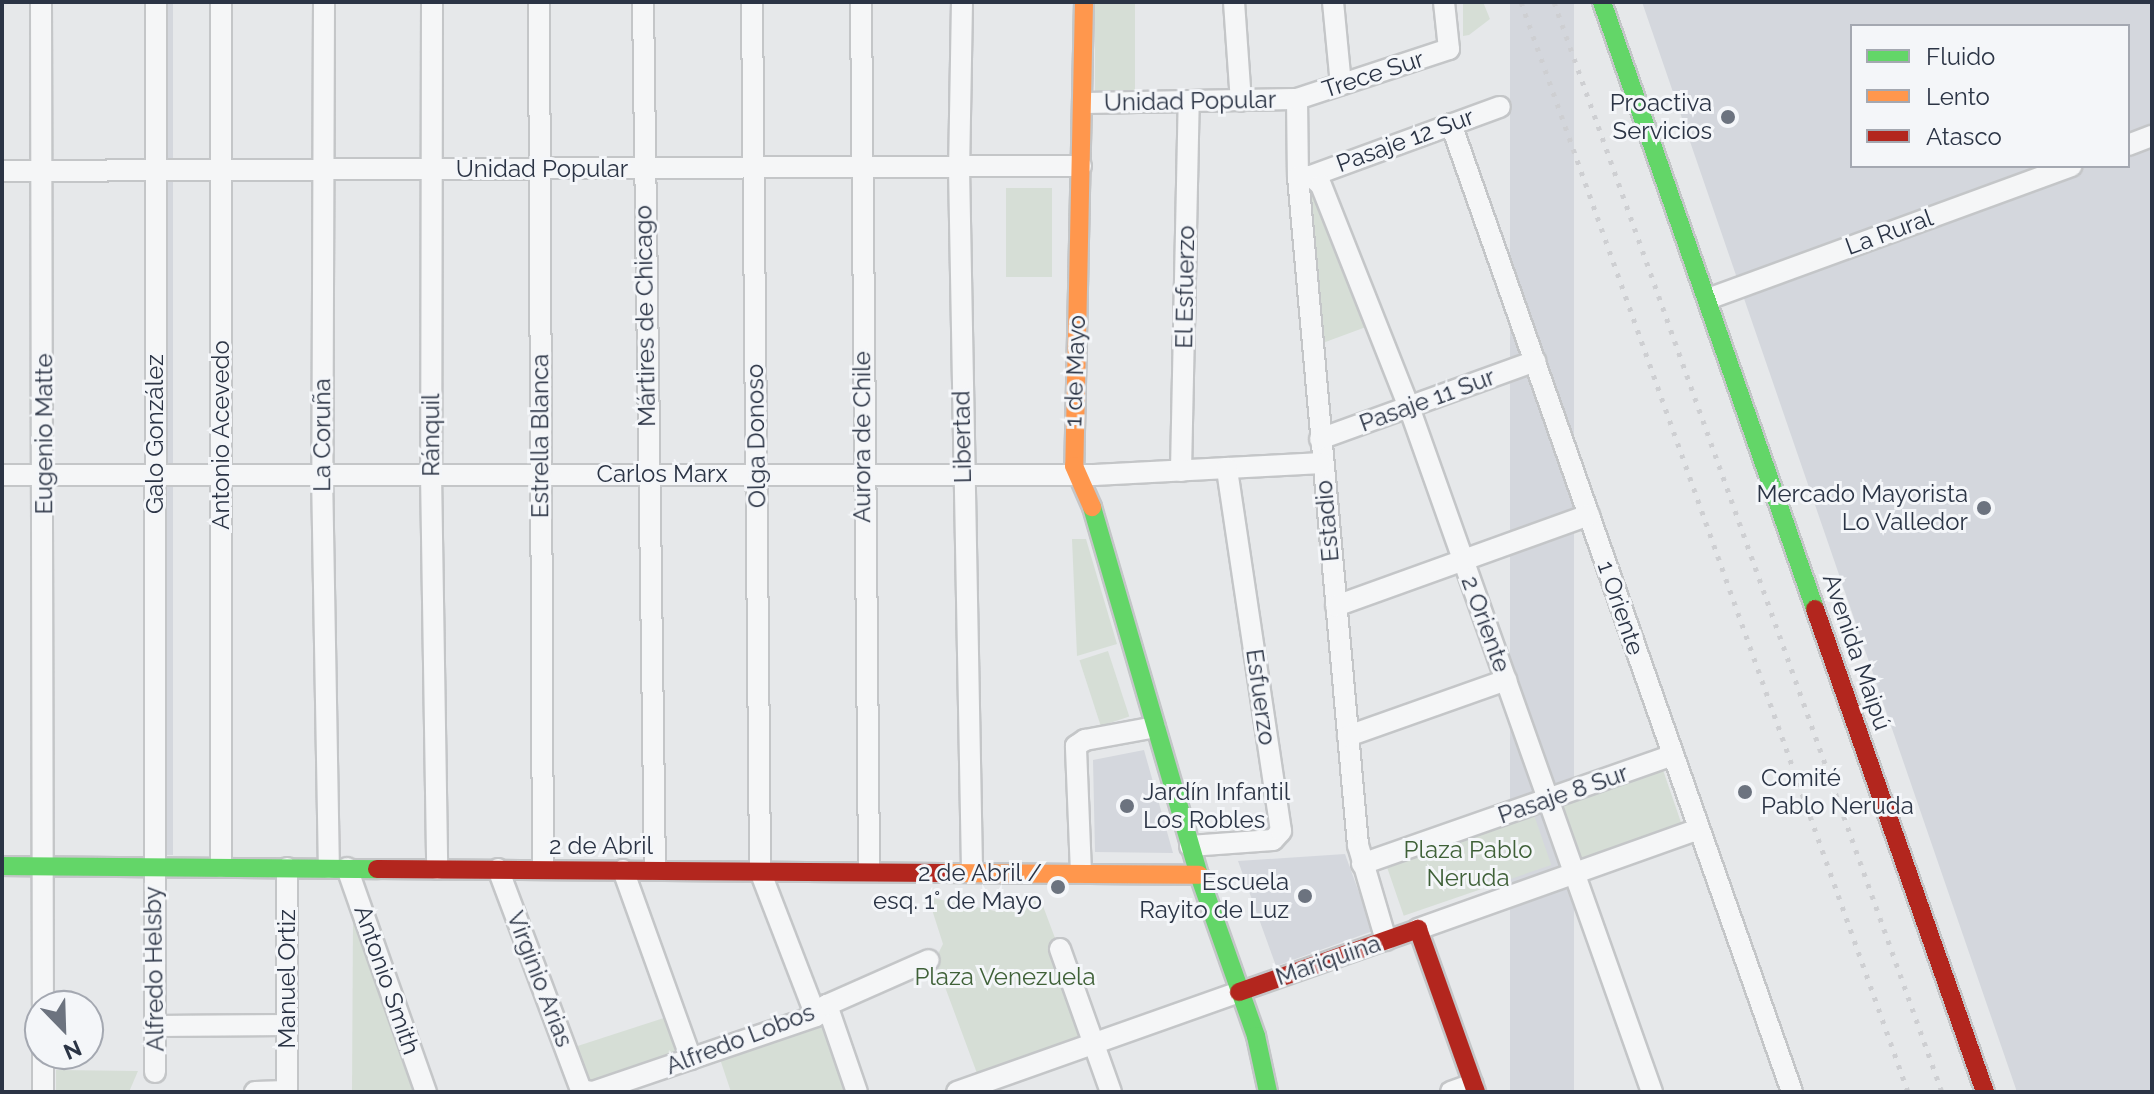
<!DOCTYPE html>
<meta charset="utf-8">
<style>
body{margin:0}
#map{position:relative;width:2154px;height:1094px;overflow:hidden;background:#e6e8ea;font-family:Raleway,sans-serif}
div>[style]{position:absolute}
[style*='--x']{left:calc(var(--x)*1px);top:calc(var(--y)*1px);width:calc(var(--w)*1px);rotate:calc(var(--a)*1deg)}
.built>*{inset:0;background:#d4d7dd;transform-origin:0 0}
.green>*{inset:0;background:#d6ded6;transform-origin:0 0}
.roads{filter:drop-shadow(2px 0 #c4c6c8) drop-shadow(-2px 0 #c4c6c8) drop-shadow(0 2px #c4c6c8) drop-shadow(0 -2px #c4c6c8)}
.street>*{height:20px;margin:-10px;padding:0 10px;transform-origin:10px;border-radius:10px;background:#f5f6f7}
.fast>*{height:18px;margin:-9px;padding:0 9px;transform-origin:9px;border-radius:9px;background:#63d668}
.slow>*{height:18px;margin:-9px;padding:0 9px;transform-origin:9px;border-radius:9px;background:#ff974d}
.jam>*{height:18px;margin:-9px;padding:0 9px;transform-origin:9px;border-radius:9px;background:#b3261e}
.rail>*{height:5px;margin-top:-2.5px;transform-origin:0;background:repeating-linear-gradient(90deg,#cecfd2 0 4px,transparent 0 12px)}
.dots>*{width:22px;height:22px;translate:-50% -50%;box-sizing:border-box;border:4px solid #f4f6f9;border-radius:50%}
span{translate:-50% -50%;white-space:nowrap;text-align:center;line-height:1.15;-webkit-text-stroke:6px #f4f6f9;paint-order:stroke}
.street-label{font-size:24px;color:#2b3445}
.poi-label{font-size:24px;color:#2b3445}
.right{translate:-100% -50%;text-align:right}
.left{translate:0 -50%;text-align:left}
.park-label{font-size:24px;color:#3f6138}
.frame{position:absolute;inset:0;border:4px solid #2b3445;pointer-events:none}
.legend{position:absolute;left:1850px;top:24px;width:280px;height:144px;box-sizing:border-box;background:#f4f6f9;border:2px solid #a4a8b1;margin:0;padding:10px 14px;list-style:none;font-size:24px;color:#2b3445}
.legend li{display:flex;align-items:center;gap:16px;height:40px}
.legend b{width:40px;border:2px solid #a4a8b1}
.north{position:absolute;left:24px;top:990px;width:80px;height:80px;box-sizing:border-box;background:#f4f6f9;border:2px solid #a4a8b1;border-radius:50%;rotate:157deg;font-size:22px;font-weight:700;line-height:32px;text-align:center;color:#2b3445}
.north::after{content:'';display:block;margin:auto;width:28px;height:36px;background:#6c737f;clip-path:polygon(50% 0,100% 100%,50% 72%,0 100%)}
</style>
<div id="map">
<div class="built">
<i style="left:144px;top:2px;width:29px;height:853px"></i>
<i style="left:1510px;top:2px;width:64px;height:1155px"></i>
<i style="clip-path:polygon(evenodd,1642px 2px,2152px 2px,2152px 1092px,2017px 1092px,1642px 2px,1852px 26px,2128px 26px,2128px 166px,1852px 166px,1852px 26px)"></i>
<i style="clip-path:polygon(1144px 750px,1173px 853px,1095px 852px,1093px 760px)"></i>
<i style="clip-path:polygon(1345px 854px,1373px 931px,1276px 966px,1238px 861px)"></i>
</div>
<div class="green">
<i style="left:1095px;top:2px;width:40px;height:91px"></i>
<i style="clip-path:polygon(1463px 2px,1483px 2px,1490px 19px,1469px 35px,1463px 36px)"></i>
<i style="left:1006px;top:188px;width:46px;height:89px"></i>
<i style="clip-path:polygon(1314px 189px,1366px 327px,1320px 344px,1308px 190px)"></i>
<i style="clip-path:polygon(1072px 539px,1086px 539px,1117px 644px,1077px 656px)"></i>
<i style="left:1108px;top:651px;width:69px;height:30px;rotate:72deg"></i>
<i style="left:1663px;top:770px;width:57px;height:108px;rotate:71deg"></i>
<i style="left:1533px;top:812px;width:56px;height:156px;rotate:71deg"></i>
<i style="clip-path:polygon(928px 897px,1000px 912px,1040px 898px,1091px 1034px,978px 1076px,935px 960px,943px 944px)"></i>
<i style="clip-path:polygon(353px 918px,413px 1092px,352px 1092px)"></i>
<i style="left:670px;top:1016px;width:44px;height:102px;rotate:72deg"></i>
<i style="clip-path:polygon(823px 1019px,848px 1092px,731px 1092px,719px 1056px)"></i>
<i style="clip-path:polygon(56px 1070px,138px 1071px,129px 1092px,56px 1092px)"></i>
</div>
<div class="roads">
<div class="street">
<i style="--x:41;--y:2;--w:1004;--a:89.89"></i>
<i style="--x:324;--y:2;--w:470;--a:90.2"></i>
<i style="--x:322;--y:472;--w:396;--a:89"></i>
<i style="--x:432;--y:2;--w:471;--a:90.1"></i>
<i style="--x:431;--y:473;--w:396;--a:89.1"></i>
<i style="--x:539;--y:2;--w:867;--a:89.74"></i>
<i style="--x:643;--y:2;--w:868;--a:89.21"></i>
<i style="--x:752;--y:2;--w:869;--a:89.47"></i>
<i style="--x:760;--y:871;--w:155;--a:68.9"></i>
<i style="--x:861;--y:2;--w:869;--a:89.47"></i>
<i style="--x:962;--y:2;--w:165;--a:91"></i>
<i style="--x:959;--y:167;--w:705;--a:88.94"></i>
<i style="--x:1234;--y:2;--w:99;--a:86"></i>
<i style="--x:1333;--y:2;--w:83;--a:84.5"></i>
<i style="--x:1297;--y:99;--w:78;--a:89.3"></i>
<i style="--x:1298;--y:177;--w:671;--a:84.87"></i>
<i style="--x:1358;--y:845;--w:99;--a:73.6"></i>
<i style="--x:1083;--y:103;--w:214;--a:-1.1"></i>
<i style="--x:1297;--y:99;--w:160;--a:-18.2"></i>
<i style="--x:1449;--y:49;--w:47;--a:-96.1"></i>
<i style="--x:1451;--y:124;--w:1026;--a:70.59"></i>
<i style="--x:2128;--y:145;--w:26;--a:-21"></i>
<i style="--x:2;--y:171;--w:1079;--a:-0.27"></i>
<i style="--x:1311;--y:176;--w:201;--a:-20.1"></i>
<i style="--x:1298;--y:177;--w:13;--a:-4"></i>
<i style="--x:1311;--y:176;--w:13;--a:42"></i>
<i style="--x:1321;--y:185;--w:239;--a:68.4"></i>
<i style="--x:1409;--y:407;--w:727;--a:70.47"></i>
<i style="--x:1708;--y:299;--w:387;--a:-20.1"></i>
<i style="--x:1320;--y:439;--w:229;--a:-19.9"></i>
<i style="--x:1181;--y:471;--w:368;--a:-88.8"></i>
<i style="--x:2;--y:475;--w:1093;--a:0"></i>
<i style="--x:1095;--y:475;--w:227;--a:-3"></i>
<i style="--x:1336;--y:606;--w:269;--a:-19.8"></i>
<i style="--x:1348;--y:736;--w:168;--a:-19.5"></i>
<i style="--x:1190;--y:846;--w:83;--a:-4.1"></i>
<i style="--x:1273;--y:840;--w:12;--a:-48"></i>
<i style="--x:1281;--y:831;--w:367;--a:-98.5"></i>
<i style="--x:1362;--y:864;--w:330;--a:-19.3"></i>
<i style="--x:221;--y:867;--w:865;--a:-90"></i>
<i style="--x:347;--y:868;--w:238;--a:70.6"></i>
<i style="--x:498;--y:869;--w:236;--a:69.4"></i>
<i style="--x:581;--y:1090;--w:10;--a:11"></i>
<i style="--x:623;--y:870;--w:201;--a:70.2"></i>
<i style="--x:1081;--y:873;--w:127;--a:-92.3"></i>
<i style="--x:1076;--y:746;--w:11;--a:-34"></i>
<i style="--x:1085;--y:740;--w:71;--a:-10.5"></i>
<i style="--x:1418;--y:929;--w:298;--a:-19.6"></i>
<i style="--x:1060;--y:949;--w:152;--a:70.4"></i>
<i style="--x:827;--y:1005;--w:92;--a:71"></i>
<i style="--x:155;--y:1026;--w:132;--a:-0.4"></i>
<i style="--x:43;--y:1054;--w:38;--a:90"></i>
<i style="--x:155;--y:1072;--w:1070;--a:-89.95"></i>
<i style="--x:255;--y:1092;--w:32;--a:-2"></i>
<i style="--x:287;--y:1091;--w:223;--a:-90"></i>
<i style="--x:593;--y:1092;--w:236;--a:-18.8"></i>
<i style="--x:816;--y:1016;--w:16;--a:-45"></i>
<i style="--x:827;--y:1005;--w:111;--a:-23.8"></i>
<i style="--x:957;--y:1092;--w:299;--a:-19.5"></i>
<i style="--x:1451;--y:1092;--w:23;--a:-20"></i>
</div>
<div class="fast">
<i style="--x:1602;--y:2;--w:643;--a:70.66"></i>
<i style="--x:1092;--y:507;--w:383;--a:73.8"></i>
<i style="--x:1199;--y:875;--w:171;--a:70.5"></i>
<i style="--x:1256;--y:1036;--w:57;--a:77.9"></i>
<i style="--x:2;--y:866;--w:375;--a:0.5"></i>
</div>
<div class="slow">
<i style="--x:1084;--y:2;--w:464;--a:91.2"></i>
<i style="--x:1074;--y:466;--w:45;--a:66.3"></i>
<i style="--x:942;--y:873;--w:257;--a:0.4"></i>
</div>
<div class="jam">
<i style="--x:1815;--y:609;--w:512;--a:70.61"></i>
<i style="--x:377;--y:869;--w:565;--a:0.41"></i>
<i style="--x:1239;--y:992;--w:190;--a:-19.4"></i>
<i style="--x:1418;--y:929;--w:173;--a:70.4"></i>
</div>
</div>
<div class="rail">
<i style="--x:1521;--y:2;--w:1157;--a:70.45"></i>
<i style="--x:1554;--y:2;--w:1157;--a:70.41"></i>
</div>
<div class="dots">
<i style="left:1728px;top:117px;background:#6c737f"></i>
<i style="left:1984px;top:508px;background:#6c737f"></i>
<i style="left:1745px;top:792px;background:#6c737f"></i>
<i style="left:1127px;top:806px;background:#6c737f"></i>
<i style="left:1058px;top:887px;background:#6c737f"></i>
<i style="left:1305px;top:896px;background:#6c737f"></i>
</div>
<div class="street-label">
<span style="left:1373px;top:74px;rotate:-18deg">Trece Sur</span>
<span style="left:1190px;top:101px;rotate:-1deg">Unidad Popular</span>
<span style="left:1405px;top:140px;rotate:-20deg">Pasaje 12 Sur</span>
<span style="left:542px;top:169px">Unidad Popular</span>
<span style="left:1889px;top:232px;rotate:-20deg">La Rural</span>
<span style="left:1185px;top:287px;rotate:-89deg">El Esfuerzo</span>
<span style="left:645px;top:316px;rotate:-91deg">Mártires de Chicago</span>
<span style="left:1075px;top:371px;rotate:-88deg">1 de Mayo</span>
<span style="left:1427px;top:400px;rotate:-20deg">Pasaje 11 Sur</span>
<span style="left:44px;top:434px;rotate:-90deg">Eugenio Matte</span>
<span style="left:155px;top:434px;rotate:-90deg">Galo González</span>
<span style="left:221px;top:435px;rotate:-90deg">Antonio Acevedo</span>
<span style="left:322px;top:435px;rotate:-90deg">La Coruña</span>
<span style="left:431px;top:435px;rotate:-90deg">Ránquil</span>
<span style="left:540px;top:436px;rotate:-90deg">Estrella Blanca</span>
<span style="left:756px;top:436px;rotate:-91deg">Olga Donoso</span>
<span style="left:862px;top:437px;rotate:-90deg">Aurora de Chile</span>
<span style="left:962px;top:437px;rotate:-91deg">Libertad</span>
<span style="left:662px;top:474px">Carlos Marx</span>
<span style="left:1327px;top:521px;rotate:-95deg">Estadio</span>
<span style="left:1621px;top:608px;rotate:71deg">1 Oriente</span>
<span style="left:1486px;top:624px;rotate:70deg">2 Oriente</span>
<span style="left:1857px;top:652px;rotate:71deg">Avenida Maipú</span>
<span style="left:1261px;top:697px;rotate:82deg">Esfuerzo</span>
<span style="left:1563px;top:794px;rotate:-19deg">Pasaje 8 Sur</span>
<span style="left:601px;top:846px">2 de Abril</span>
<span style="left:1328px;top:960px;rotate:-19deg">Mariquina</span>
<span style="left:154px;top:969px;rotate:-91deg">Alfredo Helsby</span>
<span style="left:287px;top:979px;rotate:-90deg">Manuel Ortiz</span>
<span style="left:540px;top:979px;rotate:69deg">Virginio Arias</span>
<span style="left:387px;top:980px;rotate:71deg">Antonio Smith</span>
<span style="left:740px;top:1039px;rotate:-21deg">Alfredo Lobos</span>
</div>
<div class="poi-label">
<span class="right" style="left:1712px;top:117px">Proactiva<br>Servicios</span>
<span class="right" style="left:1968px;top:508px">Mercado Mayorista<br>Lo Valledor</span>
<span class="left" style="left:1761px;top:792px">Comité<br>Pablo Neruda</span>
<span class="left" style="left:1143px;top:806px">Jardín Infantil<br>Los Robles</span>
<span class="right" style="left:1042px;top:887px">2 de Abril /<br>esq. 1° de Mayo</span>
<span class="right" style="left:1289px;top:896px">Escuela<br>Rayito de Luz</span>
</div>
<div class="park-label">
<span style="left:1468px;top:864px">Plaza Pablo<br>Neruda</span>
<span style="left:1005px;top:977px">Plaza Venezuela</span>
</div>
<div class="frame"></div>
<ul class="legend">
<li><b style="height:10px;background:#63d668"></b>Fluido</li>
<li><b style="height:10px;background:#ff974d"></b>Lento</li>
<li><b style="height:10px;background:#b3261e"></b>Atasco</li>
</ul>
<div class="north">N</div>
</div>
